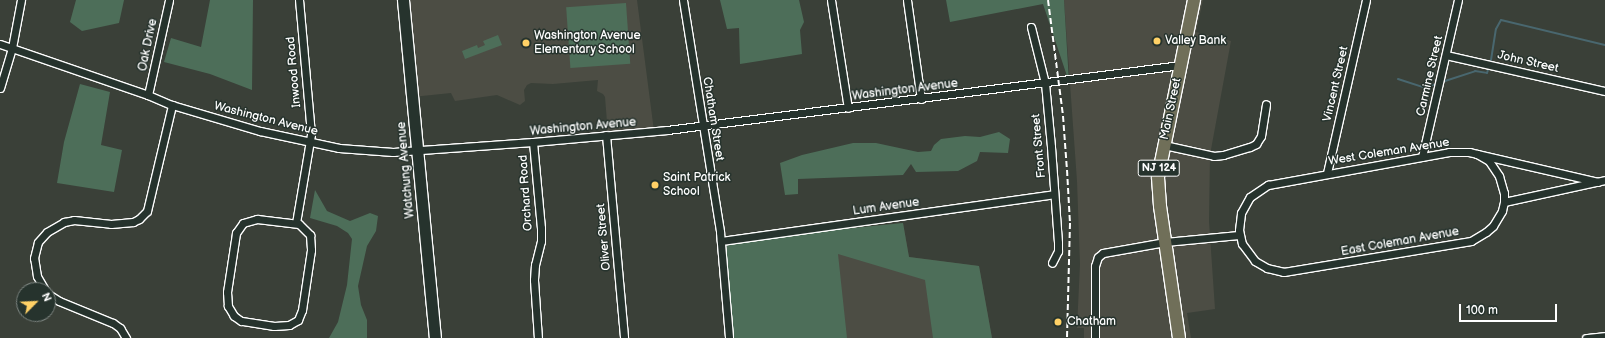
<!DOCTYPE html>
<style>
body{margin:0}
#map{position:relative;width:1605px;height:338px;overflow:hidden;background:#3a4038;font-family:"Balsamiq Sans",sans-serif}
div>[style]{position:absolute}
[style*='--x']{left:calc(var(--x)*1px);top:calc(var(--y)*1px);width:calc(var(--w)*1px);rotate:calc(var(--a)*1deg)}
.built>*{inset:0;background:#4c4d44}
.green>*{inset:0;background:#4d6e59;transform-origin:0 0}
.stream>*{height:2px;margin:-1px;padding:0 1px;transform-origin:1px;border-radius:1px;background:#49676f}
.roads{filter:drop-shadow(1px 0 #fff) drop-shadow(-1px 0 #fff) drop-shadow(0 1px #fff) drop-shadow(0 -1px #fff)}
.minor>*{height:7px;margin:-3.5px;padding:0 3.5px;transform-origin:3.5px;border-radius:3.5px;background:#26332d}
.secondary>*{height:11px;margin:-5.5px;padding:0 5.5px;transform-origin:5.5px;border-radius:5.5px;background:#26332d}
.primary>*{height:12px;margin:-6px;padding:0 6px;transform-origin:6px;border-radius:6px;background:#706f59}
.rail>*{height:2px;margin-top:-1px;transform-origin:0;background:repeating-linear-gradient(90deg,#fff 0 6px,transparent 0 9px)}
.dots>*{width:11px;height:11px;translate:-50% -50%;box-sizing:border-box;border:2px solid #26332d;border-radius:50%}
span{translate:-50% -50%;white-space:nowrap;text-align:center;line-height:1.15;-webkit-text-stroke:3px #26332d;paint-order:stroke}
.shield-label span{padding:1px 3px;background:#26332d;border:1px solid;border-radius:3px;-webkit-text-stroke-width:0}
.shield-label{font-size:11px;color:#fff;font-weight:700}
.poi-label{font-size:12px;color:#fff}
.left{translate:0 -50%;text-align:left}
.street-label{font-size:12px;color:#fff}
.north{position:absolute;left:16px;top:282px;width:40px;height:40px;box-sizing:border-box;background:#26332d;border:1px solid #7d8581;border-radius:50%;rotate:66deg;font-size:11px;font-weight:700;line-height:16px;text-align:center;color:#fff}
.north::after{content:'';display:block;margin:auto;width:14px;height:18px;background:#ffd166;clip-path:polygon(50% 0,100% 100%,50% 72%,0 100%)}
.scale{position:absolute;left:1459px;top:304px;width:98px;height:18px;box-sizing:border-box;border:2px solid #fff;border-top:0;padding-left:5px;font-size:12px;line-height:14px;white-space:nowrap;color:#fff;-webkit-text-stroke:3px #26332d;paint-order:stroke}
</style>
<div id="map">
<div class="built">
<i style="clip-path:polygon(403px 0,637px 0,654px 131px,608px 135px,605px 97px,603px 94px,597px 91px,598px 80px,553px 84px,531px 83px,527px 85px,524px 90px,525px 101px,520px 105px,497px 95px,455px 101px,451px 93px,412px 97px)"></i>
<i style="clip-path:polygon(1064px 0,1203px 0,1196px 32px,1231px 41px,1210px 155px,1209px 221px,1215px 309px,1187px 313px,1191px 338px,1084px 338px,1084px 328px,1077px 328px,1080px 264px,1077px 181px)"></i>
<i style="clip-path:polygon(903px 223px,909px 257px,979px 266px,992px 338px,729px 338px,722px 241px)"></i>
</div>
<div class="green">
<i style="clip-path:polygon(76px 0,124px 0,119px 23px,82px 31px,70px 22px)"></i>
<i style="clip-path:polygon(210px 0,253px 0,252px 90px,210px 74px,164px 62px,171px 38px,201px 47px)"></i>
<i style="clip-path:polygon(720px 0,799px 0,804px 22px,800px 30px,802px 54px,740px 64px,739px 28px,727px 29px)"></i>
<i style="clip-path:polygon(946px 0,1064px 0,1069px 82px,1043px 4px,950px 22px)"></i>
<i style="left:626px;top:3px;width:61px;height:60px;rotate:86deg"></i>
<i style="clip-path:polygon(498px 35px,502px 45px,465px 59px,462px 51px,477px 45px,478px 48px,485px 45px,483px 41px)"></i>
<i style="clip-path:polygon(80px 84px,110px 92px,101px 145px,122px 150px,114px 192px,57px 183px,64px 142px)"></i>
<i style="clip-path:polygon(999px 132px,1010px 139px,1008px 153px,980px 152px,977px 161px,958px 171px,916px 172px,911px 164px,903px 175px,798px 179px,798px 194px,785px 195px,780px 163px,802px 155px,853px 143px,876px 143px,918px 152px,931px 151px,934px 145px,941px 139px,965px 136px,980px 137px)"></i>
<i style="clip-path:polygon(315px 190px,327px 211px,350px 221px,370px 213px,378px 216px,376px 231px,367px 246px,358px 286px,361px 305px,367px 320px,367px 338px,329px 338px,338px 322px,347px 285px,352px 239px,348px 233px,337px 226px,310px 218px)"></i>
<i style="clip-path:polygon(903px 223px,909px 257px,979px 266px,992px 338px,933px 338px,925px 280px,838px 254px,847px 338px,729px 338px,722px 241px)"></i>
</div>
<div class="stream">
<i style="--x:1491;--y:60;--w:31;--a:-81"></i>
<i style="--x:1496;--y:29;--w:10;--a:-61"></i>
<i style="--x:1501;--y:20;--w:107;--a:13.5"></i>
<i style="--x:1398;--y:79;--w:28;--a:18"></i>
<i style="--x:1425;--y:88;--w:9;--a:-21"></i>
<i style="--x:1445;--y:81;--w:32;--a:-18"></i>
<i style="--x:1475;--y:71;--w:12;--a:9"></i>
<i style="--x:1487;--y:73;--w:3;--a:-72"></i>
</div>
<div class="roads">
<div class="minor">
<i style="--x:683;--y:0;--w:235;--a:80.9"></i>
<i style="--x:720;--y:232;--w:106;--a:85.1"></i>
<i style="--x:831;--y:0;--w:109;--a:81.1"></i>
<i style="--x:907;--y:0;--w:100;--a:82"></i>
<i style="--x:1031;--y:27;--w:58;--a:76"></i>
<i style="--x:1045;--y:83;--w:64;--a:84.6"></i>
<i style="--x:1051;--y:147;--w:96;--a:85.8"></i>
<i style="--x:1058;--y:243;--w:8;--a:90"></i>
<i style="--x:1058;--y:251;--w:13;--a:117"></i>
<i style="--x:0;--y:44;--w:157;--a:19"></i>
<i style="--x:148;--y:95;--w:26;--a:23"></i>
<i style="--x:172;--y:105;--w:92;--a:16.5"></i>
<i style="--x:260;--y:131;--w:81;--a:12.1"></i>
<i style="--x:339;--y:148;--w:54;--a:4.2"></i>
<i style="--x:393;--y:152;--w:140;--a:-4.1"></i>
<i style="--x:533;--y:142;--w:135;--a:-5.1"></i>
<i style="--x:667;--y:130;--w:518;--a:-7.21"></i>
<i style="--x:1446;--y:55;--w:163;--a:12.8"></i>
<i style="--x:0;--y:88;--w:42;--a:-73.3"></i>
<i style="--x:12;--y:48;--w:49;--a:-79.4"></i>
<i style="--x:148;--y:95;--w:97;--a:-77.5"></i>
<i style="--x:606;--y:135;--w:204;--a:84.9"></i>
<i style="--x:533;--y:142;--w:86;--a:84.7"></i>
<i style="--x:541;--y:228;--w:13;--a:90"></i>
<i style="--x:541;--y:241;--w:25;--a:104"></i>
<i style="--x:535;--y:265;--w:15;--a:94"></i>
<i style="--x:534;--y:280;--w:58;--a:86.1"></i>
<i style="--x:1164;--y:145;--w:51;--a:12.4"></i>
<i style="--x:1214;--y:156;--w:9;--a:-6"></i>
<i style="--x:1223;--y:155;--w:28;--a:-17"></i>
<i style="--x:1250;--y:147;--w:7;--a:-27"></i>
<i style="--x:1256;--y:144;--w:9;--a:-58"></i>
<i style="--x:1261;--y:136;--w:32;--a:-81"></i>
<i style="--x:1477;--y:154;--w:14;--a:30"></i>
<i style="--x:1489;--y:161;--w:18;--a:56"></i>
<i style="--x:1499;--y:176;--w:18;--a:74"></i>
<i style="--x:1504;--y:193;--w:9;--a:90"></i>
<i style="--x:1504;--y:202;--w:9;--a:103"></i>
<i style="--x:1502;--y:211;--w:17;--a:121"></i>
<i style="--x:1493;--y:226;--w:9;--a:139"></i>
<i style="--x:1486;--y:232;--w:17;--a:149"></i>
<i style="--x:1471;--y:241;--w:190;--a:170.6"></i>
<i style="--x:1284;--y:272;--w:17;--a:-167"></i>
<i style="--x:1267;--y:268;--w:14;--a:-150"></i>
<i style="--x:1255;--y:261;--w:21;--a:-127"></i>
<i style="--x:1242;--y:244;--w:14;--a:-102"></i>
<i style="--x:1239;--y:230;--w:17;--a:-83"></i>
<i style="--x:1241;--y:213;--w:18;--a:-61"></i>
<i style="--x:1250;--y:197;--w:22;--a:-34"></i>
<i style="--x:1268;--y:185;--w:184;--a:-10.3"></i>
<i style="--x:1449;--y:152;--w:20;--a:0"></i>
<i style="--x:1469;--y:152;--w:8;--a:14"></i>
<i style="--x:1477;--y:154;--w:124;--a:13"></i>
<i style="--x:1422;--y:157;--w:161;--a:-77.1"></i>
<i style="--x:1327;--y:173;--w:177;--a:-77.3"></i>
<i style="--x:1504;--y:202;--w:103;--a:-12.3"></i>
<i style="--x:257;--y:219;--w:42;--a:6.8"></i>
<i style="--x:299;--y:224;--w:16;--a:45"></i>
<i style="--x:310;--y:235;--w:15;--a:86"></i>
<i style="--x:311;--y:250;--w:61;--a:98.5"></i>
<i style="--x:302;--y:310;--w:11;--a:112"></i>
<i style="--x:298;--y:320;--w:10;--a:151"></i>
<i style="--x:289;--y:325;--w:15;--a:176"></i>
<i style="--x:274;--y:326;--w:33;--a:-171"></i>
<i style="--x:241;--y:321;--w:9;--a:-144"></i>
<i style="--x:234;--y:316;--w:12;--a:-121"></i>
<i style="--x:228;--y:306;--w:14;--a:-94"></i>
<i style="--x:227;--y:292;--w:60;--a:-81.3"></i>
<i style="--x:236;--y:233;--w:12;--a:-55"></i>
<i style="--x:243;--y:223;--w:15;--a:-16"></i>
<i style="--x:296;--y:223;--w:90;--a:-80.4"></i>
<i style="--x:311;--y:134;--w:135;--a:-95.1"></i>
<i style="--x:721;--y:241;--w:336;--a:-8"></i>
<i style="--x:45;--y:290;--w:16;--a:-120"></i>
<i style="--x:37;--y:276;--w:18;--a:-99"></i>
<i style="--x:34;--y:258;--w:16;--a:-76"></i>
<i style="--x:38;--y:242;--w:13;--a:-48"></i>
<i style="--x:47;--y:232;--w:20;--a:-30"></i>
<i style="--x:64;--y:222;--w:10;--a:-11"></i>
<i style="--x:74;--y:220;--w:37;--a:6"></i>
<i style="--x:111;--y:224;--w:22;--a:-5"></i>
<i style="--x:133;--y:222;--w:7;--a:-27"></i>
<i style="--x:139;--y:219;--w:11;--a:-45"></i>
<i style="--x:147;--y:211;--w:109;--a:-76.7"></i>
<i style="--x:48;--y:294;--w:13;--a:32"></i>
<i style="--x:59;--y:301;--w:58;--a:22.2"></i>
<i style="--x:113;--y:323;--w:9;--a:36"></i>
<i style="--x:120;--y:328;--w:12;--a:59"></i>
<i style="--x:1095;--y:338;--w:72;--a:-90"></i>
<i style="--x:1095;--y:266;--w:9;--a:-72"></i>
<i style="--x:1098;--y:257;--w:6;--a:-39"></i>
<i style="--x:1103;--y:253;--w:63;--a:-10.1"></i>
<i style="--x:1165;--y:242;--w:74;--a:-5.4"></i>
<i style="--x:1586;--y:338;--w:19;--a:-6"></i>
</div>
<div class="secondary">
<i style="--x:403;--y:0;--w:340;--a:84.6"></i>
</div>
<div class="primary">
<i style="--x:1179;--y:338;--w:133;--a:-98.2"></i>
<i style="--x:1160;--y:206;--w:29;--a:-94"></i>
<i style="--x:1158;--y:177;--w:181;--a:-78.5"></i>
</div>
</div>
<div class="rail">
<i style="--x:1048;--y:0;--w:117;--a:82.6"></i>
<i style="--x:1063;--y:116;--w:54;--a:85.8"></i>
<i style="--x:1067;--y:170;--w:53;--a:86.8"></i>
<i style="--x:1070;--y:223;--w:115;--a:91.5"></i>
</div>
<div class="dots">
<i style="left:1157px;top:41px;background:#ffd166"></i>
<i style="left:526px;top:43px;background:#ffd166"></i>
<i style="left:655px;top:185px;background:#ffd166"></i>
<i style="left:1058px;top:322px;background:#ffd166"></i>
</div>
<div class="shield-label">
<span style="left:1159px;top:168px">NJ 124</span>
</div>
<div class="poi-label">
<span class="left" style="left:534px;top:43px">Washington Avenue<br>Elementary School</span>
<span class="left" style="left:1165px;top:41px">Valley Bank</span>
<span class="left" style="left:663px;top:185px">Saint Patrick<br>School</span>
<span class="left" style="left:1067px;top:322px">Chatham</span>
</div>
<div class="street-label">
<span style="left:148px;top:45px;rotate:-78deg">Oak Drive</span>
<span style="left:1528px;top:62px;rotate:13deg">John Street</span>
<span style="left:294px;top:72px;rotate:-95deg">Inwood Road</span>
<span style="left:1430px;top:76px;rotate:-77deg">Carmine Street</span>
<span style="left:1336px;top:84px;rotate:-77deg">Vincent Street</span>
<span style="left:905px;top:90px;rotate:-7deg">Washington Avenue</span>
<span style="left:1171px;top:109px;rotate:-78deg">Main Street</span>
<span style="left:266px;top:119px;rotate:14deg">Washington Avenue</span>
<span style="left:713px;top:119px;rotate:81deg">Chatham Street</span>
<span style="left:583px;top:127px;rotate:-5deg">Washington Avenue</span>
<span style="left:1039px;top:146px;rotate:-95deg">Front Street</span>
<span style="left:1389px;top:152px;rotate:-9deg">West Coleman Avenue</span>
<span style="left:406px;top:170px;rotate:-95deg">Watchung Avenue</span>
<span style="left:526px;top:193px;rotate:-94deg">Orchard Road</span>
<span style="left:886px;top:207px;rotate:-8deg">Lum Avenue</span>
<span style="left:604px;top:237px;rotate:-95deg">Oliver Street</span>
<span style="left:1400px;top:242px;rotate:-10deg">East Coleman Avenue</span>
</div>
<div class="north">N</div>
<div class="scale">100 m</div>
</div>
